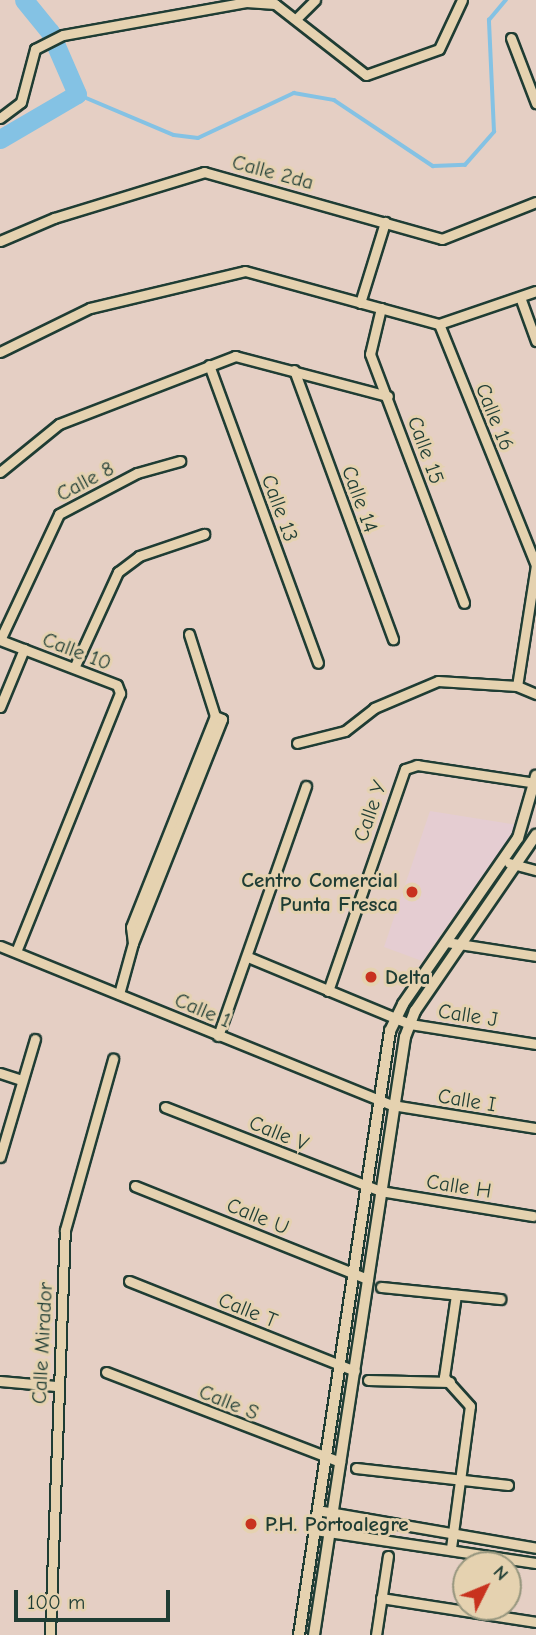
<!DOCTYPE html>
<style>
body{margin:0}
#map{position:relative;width:536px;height:1635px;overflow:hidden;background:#e5cfc4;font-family:"Comic Neue",sans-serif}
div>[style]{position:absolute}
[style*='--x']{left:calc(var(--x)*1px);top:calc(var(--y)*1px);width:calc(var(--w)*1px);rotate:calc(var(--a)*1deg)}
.built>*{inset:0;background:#e5cdd2}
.stream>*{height:3.5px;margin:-1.75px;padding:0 1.75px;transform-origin:1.75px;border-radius:1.75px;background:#84c2e4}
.river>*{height:19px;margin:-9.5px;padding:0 9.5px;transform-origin:9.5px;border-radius:9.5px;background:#84c2e4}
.roads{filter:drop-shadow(2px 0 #1f3d34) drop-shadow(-2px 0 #1f3d34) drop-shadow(0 2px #1f3d34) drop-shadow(0 -2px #1f3d34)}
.minor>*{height:9px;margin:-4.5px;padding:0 4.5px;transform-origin:4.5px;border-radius:4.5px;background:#e5d2b0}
.tertiary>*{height:10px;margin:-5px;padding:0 5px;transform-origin:5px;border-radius:5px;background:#e5d2b0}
.dots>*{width:19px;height:19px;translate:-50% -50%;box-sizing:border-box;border:4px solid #e5d2b0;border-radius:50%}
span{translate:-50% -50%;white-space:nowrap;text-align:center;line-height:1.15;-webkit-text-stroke:6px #e5d2b0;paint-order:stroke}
.street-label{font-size:21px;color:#1f3d34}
.poi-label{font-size:21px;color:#1f3d34;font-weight:700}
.right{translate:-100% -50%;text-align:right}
.left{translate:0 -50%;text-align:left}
.north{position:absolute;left:452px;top:1551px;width:70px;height:70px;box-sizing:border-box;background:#e5d2b0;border:2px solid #96967e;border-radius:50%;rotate:47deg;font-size:19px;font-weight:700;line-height:28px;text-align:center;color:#1f3d34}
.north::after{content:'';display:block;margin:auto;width:24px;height:32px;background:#c8321e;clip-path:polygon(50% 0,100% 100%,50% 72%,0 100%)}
.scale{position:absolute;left:14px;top:1590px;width:156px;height:32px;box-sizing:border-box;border:4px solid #1f3d34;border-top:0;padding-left:9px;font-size:21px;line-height:24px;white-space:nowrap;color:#1f3d34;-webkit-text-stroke:5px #e5d2b0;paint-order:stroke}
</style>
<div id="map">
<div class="built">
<i style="clip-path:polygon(430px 811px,518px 825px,422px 961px,384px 947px)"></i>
</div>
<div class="stream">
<i style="--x:77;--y:94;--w:105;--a:22.9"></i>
<i style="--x:174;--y:135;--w:24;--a:7"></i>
<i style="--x:198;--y:138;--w:106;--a:-25.1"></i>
<i style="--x:294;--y:93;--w:41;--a:9.9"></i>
<i style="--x:334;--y:100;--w:119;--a:33.7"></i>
<i style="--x:433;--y:166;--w:32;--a:-2"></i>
<i style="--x:465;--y:165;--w:44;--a:-48.7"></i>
<i style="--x:494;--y:132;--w:112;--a:-92.6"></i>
<i style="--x:489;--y:20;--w:26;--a:-50"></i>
</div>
<div class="river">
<i style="--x:0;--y:139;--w:89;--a:-30.3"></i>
<i style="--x:77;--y:94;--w:68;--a:-113.5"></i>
<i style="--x:50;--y:32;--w:41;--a:-129.1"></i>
</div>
<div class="roads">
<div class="minor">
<i style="--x:298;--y:17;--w:24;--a:-45"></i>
<i style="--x:511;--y:38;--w:70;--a:69"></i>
<i style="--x:0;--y:118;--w:26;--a:-37"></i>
<i style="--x:21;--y:102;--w:55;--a:-75.2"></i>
<i style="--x:35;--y:49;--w:31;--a:-27"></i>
<i style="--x:63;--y:35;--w:186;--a:-10.2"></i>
<i style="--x:246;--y:2;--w:29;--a:4"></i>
<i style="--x:275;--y:4;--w:115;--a:38"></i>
<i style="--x:366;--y:75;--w:77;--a:-19.6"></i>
<i style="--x:439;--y:49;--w:54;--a:-64.9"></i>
<i style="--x:0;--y:241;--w:59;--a:-23.1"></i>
<i style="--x:54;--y:218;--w:157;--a:-17"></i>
<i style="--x:204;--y:172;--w:247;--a:15.7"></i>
<i style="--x:442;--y:239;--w:101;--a:-21.5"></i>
<i style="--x:520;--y:297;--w:47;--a:70"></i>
<i style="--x:360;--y:303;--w:85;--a:-72.8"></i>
<i style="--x:381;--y:308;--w:47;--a:103.4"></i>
<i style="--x:370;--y:354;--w:266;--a:69.3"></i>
<i style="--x:439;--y:324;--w:260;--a:68.1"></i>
<i style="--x:536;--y:565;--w:122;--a:98.9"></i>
<i style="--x:0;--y:352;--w:100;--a:-26.1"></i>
<i style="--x:90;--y:308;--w:159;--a:-13.4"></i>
<i style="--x:245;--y:271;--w:201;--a:15.3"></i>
<i style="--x:439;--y:324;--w:102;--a:-18.8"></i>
<i style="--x:209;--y:365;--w:317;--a:69.9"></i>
<i style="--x:294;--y:370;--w:287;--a:69.8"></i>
<i style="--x:0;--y:472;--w:76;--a:-39.1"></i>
<i style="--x:59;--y:424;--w:189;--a:-21.1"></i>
<i style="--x:235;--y:356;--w:158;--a:14.7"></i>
<i style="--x:0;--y:640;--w:125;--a:21"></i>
<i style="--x:117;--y:685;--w:9;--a:69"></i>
<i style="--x:120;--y:693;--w:279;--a:111.9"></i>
<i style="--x:0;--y:640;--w:139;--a:-64.9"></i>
<i style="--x:59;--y:514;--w:88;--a:-27.7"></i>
<i style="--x:137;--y:473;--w:45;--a:-15.6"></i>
<i style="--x:74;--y:668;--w:106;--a:-65.4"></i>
<i style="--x:118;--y:572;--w:26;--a:-37"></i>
<i style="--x:139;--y:556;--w:69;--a:-18.7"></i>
<i style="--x:0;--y:707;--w:63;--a:-67.5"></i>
<i style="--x:297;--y:743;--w:49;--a:-14"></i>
<i style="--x:345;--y:731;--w:37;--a:-38"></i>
<i style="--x:374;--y:708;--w:69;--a:-22.9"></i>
<i style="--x:438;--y:681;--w:79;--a:3.6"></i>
<i style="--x:517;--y:686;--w:21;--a:23"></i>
<i style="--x:509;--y:863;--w:28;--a:15"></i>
<i style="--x:446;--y:942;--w:91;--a:8.8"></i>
<i style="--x:133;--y:943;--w:16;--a:-97"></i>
<i style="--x:131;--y:927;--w:227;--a:-68.3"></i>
<i style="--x:215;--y:716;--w:86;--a:-107.6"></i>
<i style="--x:0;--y:946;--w:423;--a:22.1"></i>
<i style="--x:392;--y:1105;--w:146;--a:9.1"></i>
<i style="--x:248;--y:957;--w:175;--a:22.5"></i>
<i style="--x:410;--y:1024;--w:128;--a:9"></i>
<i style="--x:328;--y:991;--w:235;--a:-70.9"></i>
<i style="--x:405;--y:769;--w:13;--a:-18"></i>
<i style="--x:417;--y:765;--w:120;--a:8.6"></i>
<i style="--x:119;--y:994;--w:53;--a:-74.6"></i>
<i style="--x:133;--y:943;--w:241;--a:-68.3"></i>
<i style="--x:222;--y:719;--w:8;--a:-157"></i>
<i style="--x:218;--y:1036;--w:265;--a:-70.6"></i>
<i style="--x:0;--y:1073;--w:23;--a:18"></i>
<i style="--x:165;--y:1107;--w:231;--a:21.3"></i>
<i style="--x:380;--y:1191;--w:155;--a:9.3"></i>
<i style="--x:0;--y:1157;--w:123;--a:-73.5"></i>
<i style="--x:135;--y:1186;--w:251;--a:21.8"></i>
<i style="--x:129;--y:1281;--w:243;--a:21.7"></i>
<i style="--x:381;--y:1287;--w:120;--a:5.8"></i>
<i style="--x:106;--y:1372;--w:251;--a:21"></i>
<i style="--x:368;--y:1380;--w:82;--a:1.4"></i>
<i style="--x:0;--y:1381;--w:56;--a:5.1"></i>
<i style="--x:356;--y:1468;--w:153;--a:6.4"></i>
<i style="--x:317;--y:1510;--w:222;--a:9.8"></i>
<i style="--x:315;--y:1530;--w:223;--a:8.5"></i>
<i style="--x:451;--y:1548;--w:143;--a:-82.4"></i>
<i style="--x:470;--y:1406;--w:39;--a:-132"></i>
<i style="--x:444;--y:1377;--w:83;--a:-81.7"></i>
<i style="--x:381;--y:1598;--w:157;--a:8.8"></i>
<i style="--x:50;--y:1635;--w:405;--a:-87.9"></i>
<i style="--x:65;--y:1230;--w:178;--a:-74.3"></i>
<i style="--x:376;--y:1635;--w:80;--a:-81.4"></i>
</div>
<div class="tertiary">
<i style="--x:299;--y:1635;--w:611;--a:-81.43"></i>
<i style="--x:390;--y:1031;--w:30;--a:-64"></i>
<i style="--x:403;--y:1004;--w:202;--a:-55.3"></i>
<i style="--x:518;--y:838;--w:65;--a:-73.8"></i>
<i style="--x:314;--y:1635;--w:605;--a:-81.35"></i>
<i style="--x:405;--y:1037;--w:28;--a:-69"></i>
<i style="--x:415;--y:1011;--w:214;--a:-55.5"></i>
</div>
</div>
<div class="dots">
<i style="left:412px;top:892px;background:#c8321e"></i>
<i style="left:371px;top:977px;background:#c8321e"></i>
<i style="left:251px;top:1524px;background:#c8321e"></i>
</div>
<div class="street-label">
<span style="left:273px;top:172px;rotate:15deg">Calle 2da</span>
<span style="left:495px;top:417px;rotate:68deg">Calle 16</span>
<span style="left:426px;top:450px;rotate:70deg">Calle 15</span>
<span style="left:85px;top:481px;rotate:-28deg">Calle 8</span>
<span style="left:360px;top:499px;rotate:70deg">Calle 14</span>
<span style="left:280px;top:508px;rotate:70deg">Calle 13</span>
<span style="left:77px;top:651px;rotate:21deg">Calle 10</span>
<span style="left:370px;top:811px;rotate:-71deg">Calle Y</span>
<span style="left:203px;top:1010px;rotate:23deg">Calle 1</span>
<span style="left:468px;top:1015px;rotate:9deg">Calle J</span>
<span style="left:467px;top:1100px;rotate:9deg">Calle I</span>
<span style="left:279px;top:1133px;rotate:22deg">Calle V</span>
<span style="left:459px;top:1186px;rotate:9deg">Calle H</span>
<span style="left:258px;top:1216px;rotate:22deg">Calle U</span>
<span style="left:248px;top:1310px;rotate:22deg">Calle T</span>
<span style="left:42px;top:1343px;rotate:-87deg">Calle Mirador</span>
<span style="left:229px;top:1402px;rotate:22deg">Calle S</span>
</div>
<div class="poi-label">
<span class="right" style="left:398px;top:892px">Centro Comercial<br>Punta Fresca</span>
<span class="left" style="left:385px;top:977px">Delta</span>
<span class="left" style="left:265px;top:1524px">P.H. Portoalegre</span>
</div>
<div class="north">N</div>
<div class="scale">100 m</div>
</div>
